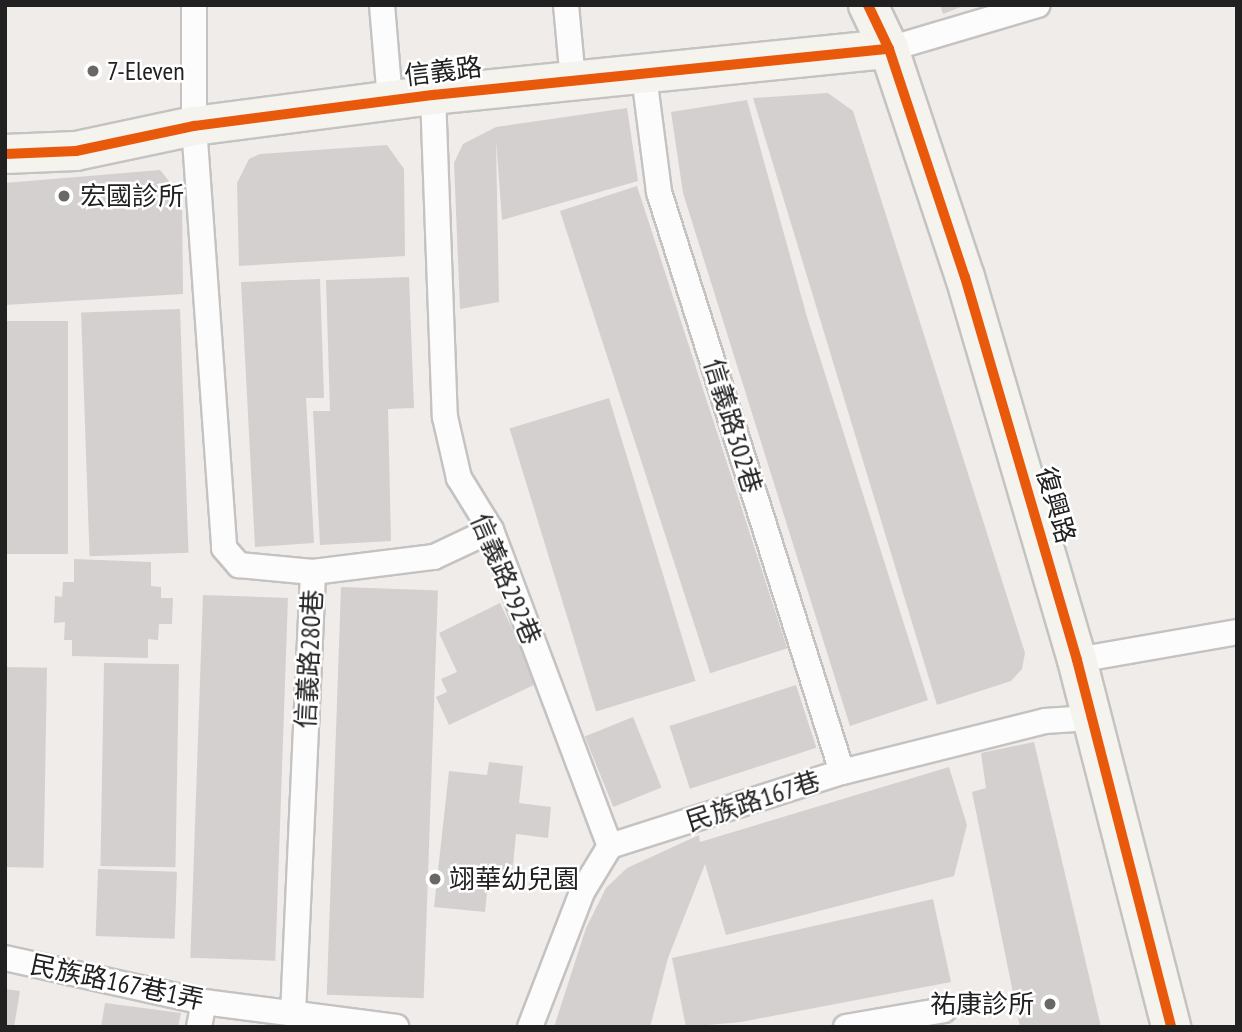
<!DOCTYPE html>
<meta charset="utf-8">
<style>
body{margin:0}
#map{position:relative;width:1242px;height:1032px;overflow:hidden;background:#efecea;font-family:"PT Sans Narrow","Noto Sans TC",sans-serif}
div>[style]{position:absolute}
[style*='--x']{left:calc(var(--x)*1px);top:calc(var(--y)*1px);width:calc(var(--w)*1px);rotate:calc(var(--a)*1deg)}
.building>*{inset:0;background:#d4d0cf;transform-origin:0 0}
.roads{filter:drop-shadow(2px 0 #c5c3c2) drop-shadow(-2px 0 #c5c3c2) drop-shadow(0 2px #c5c3c2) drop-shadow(0 -2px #c5c3c2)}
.lane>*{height:24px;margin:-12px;padding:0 12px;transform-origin:12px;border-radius:12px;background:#fdfcfc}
.secondary>*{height:38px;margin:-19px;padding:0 19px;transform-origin:19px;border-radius:19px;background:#f4f3ed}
.cycleway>*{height:10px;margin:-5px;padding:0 5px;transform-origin:5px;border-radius:5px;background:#e8590c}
.dots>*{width:19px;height:19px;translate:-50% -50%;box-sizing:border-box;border:4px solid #fff;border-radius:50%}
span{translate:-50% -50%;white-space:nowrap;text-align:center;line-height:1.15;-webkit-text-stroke:5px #fff;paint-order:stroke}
.poi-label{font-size:26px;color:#212121}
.left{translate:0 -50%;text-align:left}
.right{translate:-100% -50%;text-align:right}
.street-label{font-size:26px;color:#212121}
.frame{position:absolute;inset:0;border:7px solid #212121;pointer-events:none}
</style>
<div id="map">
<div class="building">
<i style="clip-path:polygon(940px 5px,966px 5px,943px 14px)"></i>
<i style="clip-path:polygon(828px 93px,853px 111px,1025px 653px,1022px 669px,1011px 681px,937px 705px,753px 98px)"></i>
<i style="clip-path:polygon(747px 100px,807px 317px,928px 700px,850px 726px,683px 193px,671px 112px)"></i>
<i style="clip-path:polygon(627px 108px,638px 181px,502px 220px,496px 140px,499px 302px,460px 309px,454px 163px,463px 144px,496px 127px)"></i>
<i style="clip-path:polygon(387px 145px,404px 169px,405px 256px,239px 266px,237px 183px,249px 159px,260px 154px)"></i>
<i style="clip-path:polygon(160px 170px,182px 197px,183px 294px,5px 305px,5px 183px)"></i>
<i style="left:637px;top:186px;width:486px;height:81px;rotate:72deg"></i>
<i style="clip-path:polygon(409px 277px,414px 408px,388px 409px,391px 541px,320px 545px,313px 411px,330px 411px,326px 280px)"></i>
<i style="clip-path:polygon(320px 279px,324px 398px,306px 398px,314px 543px,255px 547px,241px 282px)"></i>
<i style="left:180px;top:309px;width:244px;height:99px;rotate:88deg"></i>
<i style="left:5px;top:321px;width:63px;height:233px"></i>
<i style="left:609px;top:398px;width:296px;height:104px;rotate:73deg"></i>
<i style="clip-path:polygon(74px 559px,151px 562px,151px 586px,161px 587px,161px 598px,173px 598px,172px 624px,159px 624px,158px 640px,148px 639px,148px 658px,72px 656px,72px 640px,64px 640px,65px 622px,54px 623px,55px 596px,62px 597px,63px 582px,74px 582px)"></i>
<i style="left:341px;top:587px;width:97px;height:408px;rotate:2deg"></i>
<i style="left:203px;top:595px;width:85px;height:363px;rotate:2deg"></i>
<i style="clip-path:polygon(500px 603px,538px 683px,449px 725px,436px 697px,447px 692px,441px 679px,457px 672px,439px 633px)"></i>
<i style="left:104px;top:663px;width:75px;height:203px;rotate:1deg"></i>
<i style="left:5px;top:667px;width:42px;height:200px;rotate:1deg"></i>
<i style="left:796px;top:685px;width:66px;height:133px;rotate:72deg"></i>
<i style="left:633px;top:717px;width:76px;height:52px;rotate:68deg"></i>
<i style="clip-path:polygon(1034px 742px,1101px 1027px,1020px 1027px,972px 792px,986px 788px,981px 753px)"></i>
<i style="clip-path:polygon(489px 762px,523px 766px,519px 803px,551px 807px,548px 838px,516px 834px,511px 886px,488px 883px,485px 912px,434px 907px,449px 771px,487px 775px)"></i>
<i style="clip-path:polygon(949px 767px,967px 825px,954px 876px,726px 935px,705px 864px,668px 958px,650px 1027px,554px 1027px,586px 928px,606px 888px,627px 868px,699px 835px,700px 842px)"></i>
<i style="left:98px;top:869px;width:79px;height:67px;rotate:2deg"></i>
<i style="clip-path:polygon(933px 899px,951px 982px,741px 1022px,686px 1027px,672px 958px)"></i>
<i style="clip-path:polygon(5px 989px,20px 991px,14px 1027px,5px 1027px)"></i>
<i style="clip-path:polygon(105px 1003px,181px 1013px,178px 1027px,101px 1027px)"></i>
</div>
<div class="roads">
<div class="lane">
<i style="--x:194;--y:5;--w:121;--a:90"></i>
<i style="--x:194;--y:126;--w:423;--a:85.9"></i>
<i style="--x:224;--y:548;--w:23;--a:49"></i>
<i style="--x:239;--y:565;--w:74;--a:5.4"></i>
<i style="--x:313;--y:572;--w:122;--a:-7.1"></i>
<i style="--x:434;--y:557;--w:63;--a:-25.3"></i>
<i style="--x:382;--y:5;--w:95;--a:85.2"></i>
<i style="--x:566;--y:5;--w:75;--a:84.7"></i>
<i style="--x:889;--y:49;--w:155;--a:-16.5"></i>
<i style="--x:644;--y:76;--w:117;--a:82.6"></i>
<i style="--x:659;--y:192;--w:608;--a:72.49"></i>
<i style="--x:433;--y:95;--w:322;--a:87.9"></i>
<i style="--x:445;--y:417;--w:63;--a:77.1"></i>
<i style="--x:459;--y:478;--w:61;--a:58.4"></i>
<i style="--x:491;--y:530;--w:338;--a:69.4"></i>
<i style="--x:1077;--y:660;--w:162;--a:-9.9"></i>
<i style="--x:5;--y:958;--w:204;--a:12.5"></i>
<i style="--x:204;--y:1002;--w:194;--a:7.4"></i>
<i style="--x:293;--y:1014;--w:442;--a:-87.4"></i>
<i style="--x:199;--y:1027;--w:25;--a:-79"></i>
<i style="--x:530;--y:1027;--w:145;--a:-68.9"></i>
<i style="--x:582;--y:892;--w:54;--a:-58.7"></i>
<i style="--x:610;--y:846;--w:244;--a:-17.7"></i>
<i style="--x:842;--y:772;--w:209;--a:-14.1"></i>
<i style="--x:1045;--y:721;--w:45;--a:-3.8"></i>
<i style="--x:846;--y:1027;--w:99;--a:-9.8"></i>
</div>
<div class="secondary">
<i style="--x:868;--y:5;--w:49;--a:64.5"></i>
<i style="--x:889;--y:49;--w:240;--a:71.6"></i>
<i style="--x:965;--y:277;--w:399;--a:73.7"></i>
<i style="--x:1077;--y:660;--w:379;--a:75.6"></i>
<i style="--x:5;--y:154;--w:71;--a:-2.4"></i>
<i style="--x:76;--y:151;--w:121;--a:-12"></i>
<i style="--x:194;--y:126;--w:241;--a:-7.4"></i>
<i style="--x:433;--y:95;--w:458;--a:-5.8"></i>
</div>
</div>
<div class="cycleway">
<i style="--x:868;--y:5;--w:49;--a:64.5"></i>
<i style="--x:889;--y:49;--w:240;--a:71.6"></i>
<i style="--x:965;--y:277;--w:399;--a:73.7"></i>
<i style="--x:1077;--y:660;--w:379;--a:75.6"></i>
<i style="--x:5;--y:154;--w:71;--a:-2.4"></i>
<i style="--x:76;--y:151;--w:121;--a:-12"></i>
<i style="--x:194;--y:126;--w:241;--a:-7.4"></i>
<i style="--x:433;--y:95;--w:458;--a:-5.8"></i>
</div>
<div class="dots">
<i style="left:93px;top:71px;background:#696867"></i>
<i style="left:64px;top:196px;background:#696867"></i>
<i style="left:435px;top:879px;background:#696867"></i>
<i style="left:1050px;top:1004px;background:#696867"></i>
</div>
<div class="poi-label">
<span class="left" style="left:107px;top:71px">7-Eleven</span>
<span class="left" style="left:80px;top:196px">宏國診所</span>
<span class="left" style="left:449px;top:879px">翊華幼兒園</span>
<span class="right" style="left:1034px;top:1004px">祐康診所</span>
</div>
<div class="street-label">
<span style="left:443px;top:71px;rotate:-7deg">信義路</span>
<span style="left:733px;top:426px;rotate:73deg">信義路302巷</span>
<span style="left:1056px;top:505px;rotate:74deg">復興路</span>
<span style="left:506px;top:579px;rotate:67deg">信義路292巷</span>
<span style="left:309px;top:659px;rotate:-87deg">信義路280巷</span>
<span style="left:753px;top:801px;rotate:-18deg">民族路167巷</span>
<span style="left:117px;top:982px;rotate:12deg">民族路167巷1弄</span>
</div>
<div class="frame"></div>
</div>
